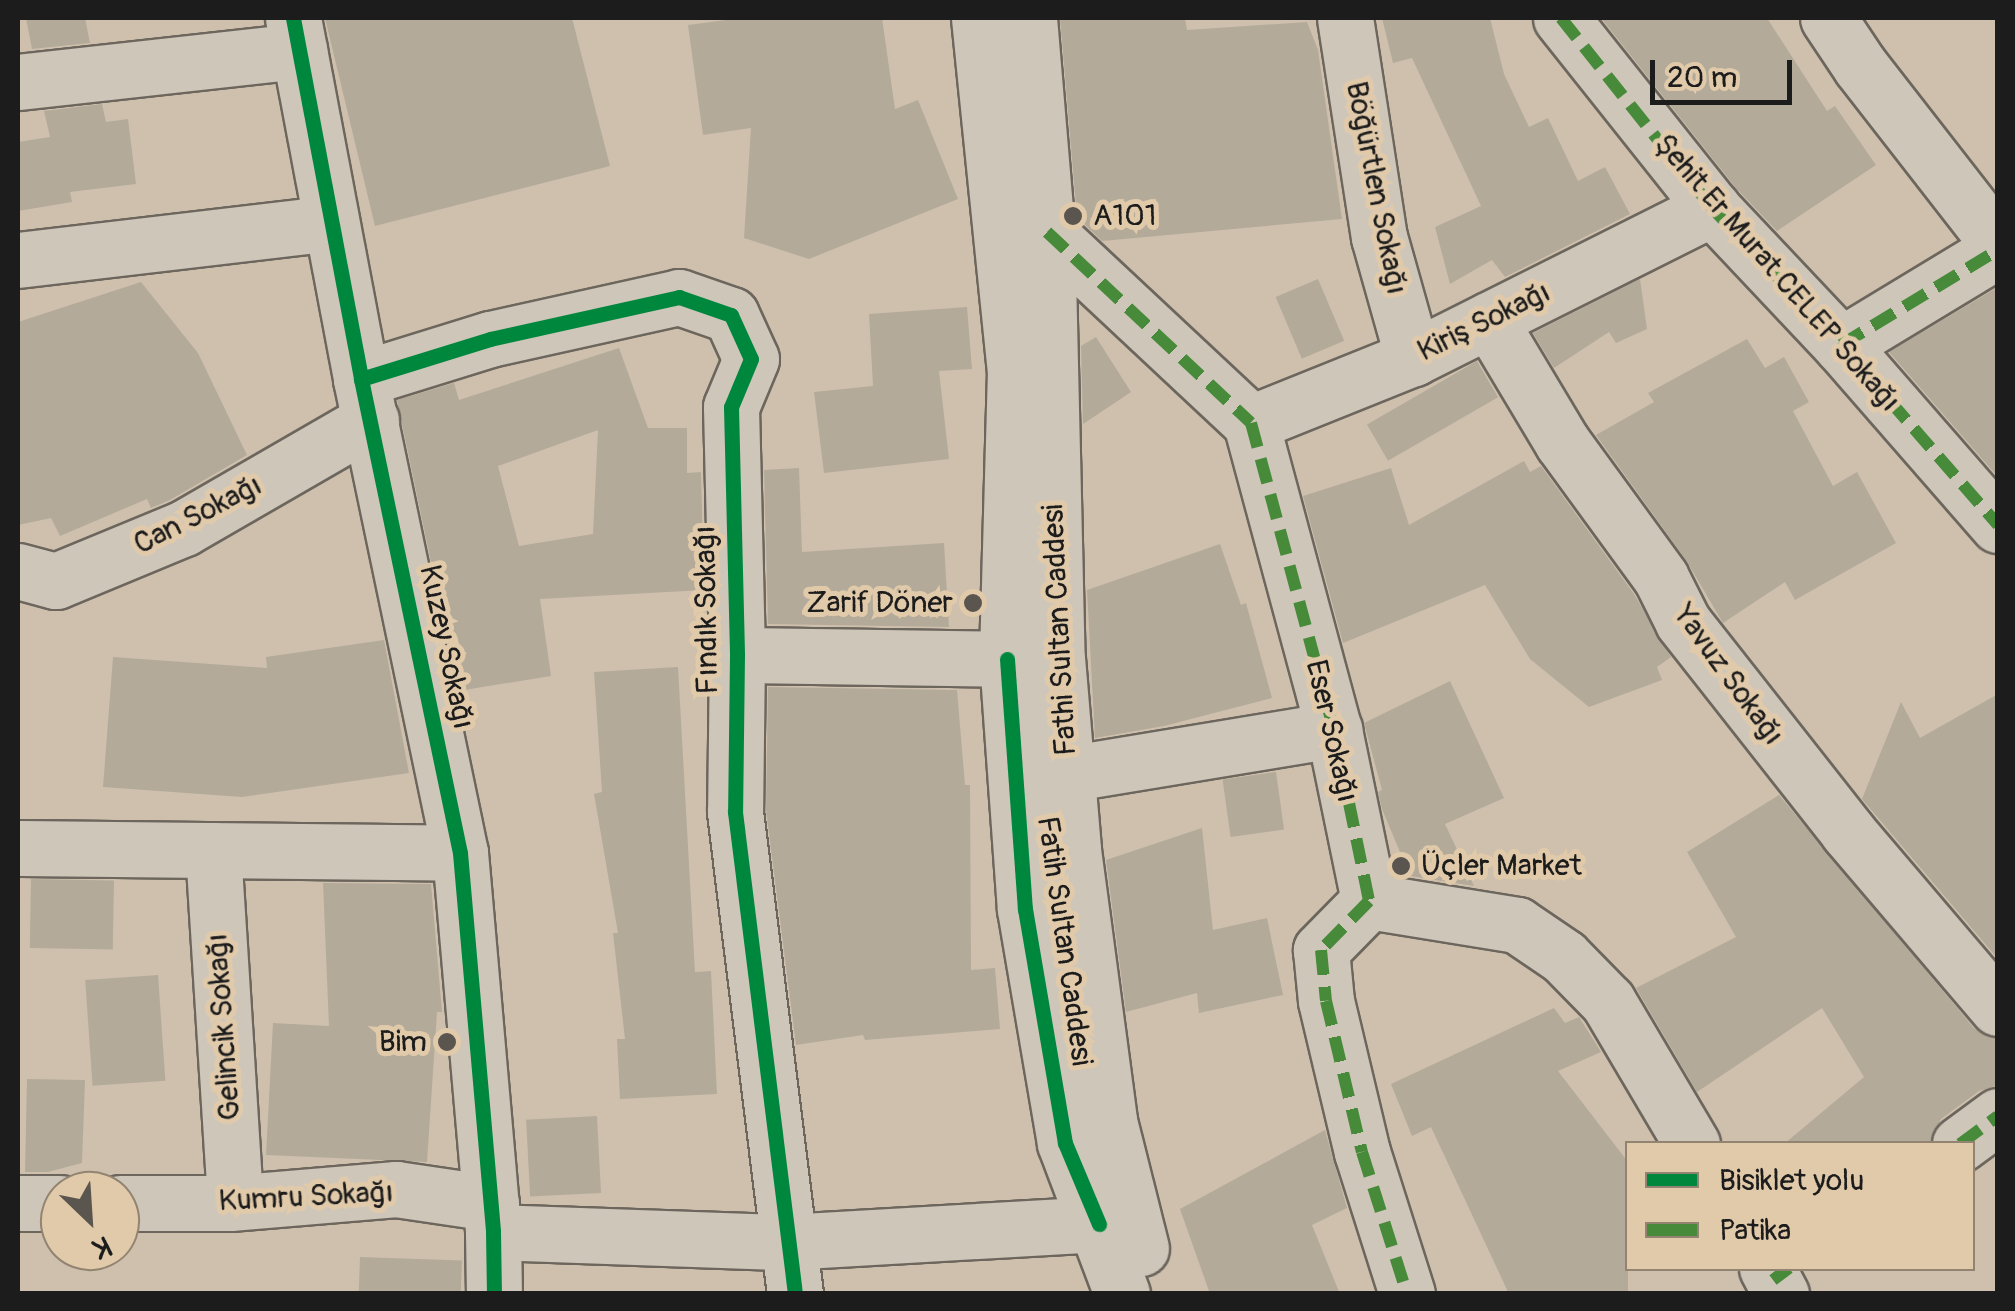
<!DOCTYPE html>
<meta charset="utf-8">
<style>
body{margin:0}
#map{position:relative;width:2015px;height:1311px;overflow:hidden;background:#cec0ad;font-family:Pangolin,sans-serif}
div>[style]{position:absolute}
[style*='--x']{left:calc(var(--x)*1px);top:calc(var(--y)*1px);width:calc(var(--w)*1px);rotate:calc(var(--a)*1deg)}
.building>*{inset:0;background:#b4aa99;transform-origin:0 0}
.roads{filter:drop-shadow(2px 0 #6c665d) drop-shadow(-2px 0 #6c665d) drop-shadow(0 2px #6c665d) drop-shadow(0 -2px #6c665d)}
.minor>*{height:55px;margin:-27.5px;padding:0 27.5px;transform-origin:27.5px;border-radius:27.5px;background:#cfc6ba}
.quiet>*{height:12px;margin-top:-6px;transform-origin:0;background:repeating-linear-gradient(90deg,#468a3a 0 25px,transparent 0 37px)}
.cycleway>*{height:15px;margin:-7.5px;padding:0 7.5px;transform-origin:7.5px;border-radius:7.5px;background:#00873e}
.dots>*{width:28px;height:28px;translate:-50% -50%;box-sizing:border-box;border:5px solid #e1caaa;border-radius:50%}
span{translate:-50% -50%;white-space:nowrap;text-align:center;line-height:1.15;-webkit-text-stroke:10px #e1caaa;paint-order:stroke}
.street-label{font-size:30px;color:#1c1c1c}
.poi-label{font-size:30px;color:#1c1c1c}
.left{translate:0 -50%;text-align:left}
.right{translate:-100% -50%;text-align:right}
.frame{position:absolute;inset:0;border:20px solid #1c1c1c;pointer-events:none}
.legend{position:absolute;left:1625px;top:1141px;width:350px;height:130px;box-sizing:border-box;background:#e1caaa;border:2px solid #928471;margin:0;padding:12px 18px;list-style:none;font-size:30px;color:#1c1c1c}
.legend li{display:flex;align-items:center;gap:20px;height:50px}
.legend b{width:50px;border:2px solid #928471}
.north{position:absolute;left:40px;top:1171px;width:100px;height:100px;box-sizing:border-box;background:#e1caaa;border:2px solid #928471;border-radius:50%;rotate:155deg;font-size:28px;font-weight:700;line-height:40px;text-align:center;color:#1c1c1c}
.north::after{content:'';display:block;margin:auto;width:35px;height:45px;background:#5a554f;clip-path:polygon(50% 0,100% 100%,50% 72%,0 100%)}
.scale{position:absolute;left:1650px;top:60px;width:142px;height:45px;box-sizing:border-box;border:5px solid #1c1c1c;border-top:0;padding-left:12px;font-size:30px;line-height:35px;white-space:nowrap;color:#1c1c1c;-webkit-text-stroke:8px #e1caaa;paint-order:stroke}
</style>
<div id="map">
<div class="building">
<i style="clip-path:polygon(26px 18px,85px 18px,90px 43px,32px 49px)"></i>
<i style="clip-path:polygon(325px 18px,572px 18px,610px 166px,375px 226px)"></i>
<i style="clip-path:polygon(741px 18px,882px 18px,895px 109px,918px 100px,958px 199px,809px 259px,744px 238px,751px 128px,703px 135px,688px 25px)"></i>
<i style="clip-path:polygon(1060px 18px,1185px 18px,1187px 30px,1307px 22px,1318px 50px,1342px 219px,1102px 241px,1077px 217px)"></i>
<i style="clip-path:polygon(1382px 18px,1490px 18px,1504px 74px,1529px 127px,1548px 118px,1578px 181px,1605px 167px,1630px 214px,1505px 277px,1492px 260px,1450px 284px,1435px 227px,1481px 206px,1412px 58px,1393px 63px)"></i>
<i style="clip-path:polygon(1601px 18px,1767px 18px,1827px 111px,1835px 106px,1876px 165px,1777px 231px,1736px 188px)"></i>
<i style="clip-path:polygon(102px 104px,106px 122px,128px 119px,136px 184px,70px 192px,72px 202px,18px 211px,18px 142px,50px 137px,44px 111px)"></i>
<i style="left:1318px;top:279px;width:67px;height:46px;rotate:67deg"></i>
<i style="clip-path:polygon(1640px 279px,1647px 329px,1616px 343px,1609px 332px,1554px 368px,1533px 333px)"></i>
<i style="clip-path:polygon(141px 282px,198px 353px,247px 455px,170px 500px,151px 508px,147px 499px,60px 536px,51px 518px,18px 525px,18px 322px)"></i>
<i style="clip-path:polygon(1998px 287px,1998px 477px,1889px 352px)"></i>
<i style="clip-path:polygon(967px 307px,972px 369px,939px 371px,949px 459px,824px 473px,814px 392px,873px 386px,869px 314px)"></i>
<i style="clip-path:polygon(1096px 337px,1131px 392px,1083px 424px,1081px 346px)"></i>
<i style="clip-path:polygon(1747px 339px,1765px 368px,1784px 357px,1809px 402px,1793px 411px,1833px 486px,1857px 472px,1896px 543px,1795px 600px,1785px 582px,1723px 623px,1686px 560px,1596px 435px,1654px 402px,1648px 393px)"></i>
<i style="clip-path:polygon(evenodd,619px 348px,648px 428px,687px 428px,687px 473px,701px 472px,704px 590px,540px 599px,551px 676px,458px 691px,397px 400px,454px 383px,459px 400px,619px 348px,598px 430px,593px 534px,519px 546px,498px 466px,598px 430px)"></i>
<i style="left:1477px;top:361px;width:42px;height:127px;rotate:60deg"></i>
<i style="clip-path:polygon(1524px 461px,1530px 472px,1541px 466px,1634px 594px,1671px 657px,1657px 667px,1662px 680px,1589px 707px,1530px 659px,1485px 585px,1343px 643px,1303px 496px,1391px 468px,1409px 525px)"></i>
<i style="clip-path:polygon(799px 468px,802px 552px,944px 543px,949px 627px,768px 624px,764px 470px)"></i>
<i style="clip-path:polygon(1220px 544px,1241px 605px,1246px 603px,1272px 698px,1164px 726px,1095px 738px,1087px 590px)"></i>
<i style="clip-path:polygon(384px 640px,409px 773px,242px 797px,103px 787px,113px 657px,267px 668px,266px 657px)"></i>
<i style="clip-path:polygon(678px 667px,695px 972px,711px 971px,717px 1094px,620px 1099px,617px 1039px,625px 1039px,613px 933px,618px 933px,594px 794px,602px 792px,594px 672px)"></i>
<i style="clip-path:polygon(1450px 681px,1504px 798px,1445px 824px,1474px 886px,1410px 876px,1382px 809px,1378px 792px,1382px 790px,1364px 723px)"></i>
<i style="clip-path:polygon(768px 687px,957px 690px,965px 785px,970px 785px,971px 970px,995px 968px,1000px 1029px,865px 1040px,863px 1035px,796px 1045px,766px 810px)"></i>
<i style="clip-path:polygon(1998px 694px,1998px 959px,1862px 799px,1901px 702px,1920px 738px)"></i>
<i style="left:1276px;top:772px;width:58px;height:54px;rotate:82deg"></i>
<i style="clip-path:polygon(1779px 795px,1974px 1028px,1998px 1038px,1998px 1085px,1979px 1091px,1941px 1119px,1929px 1144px,1784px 1144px,1864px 1077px,1822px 1008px,1697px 1092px,1636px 988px,1736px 937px,1687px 852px)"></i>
<i style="clip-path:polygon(1202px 828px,1213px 930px,1267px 918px,1283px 995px,1199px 1013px,1197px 993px,1126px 1012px,1106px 860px)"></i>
<i style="left:31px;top:879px;width:83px;height:69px;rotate:1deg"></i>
<i style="clip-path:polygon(323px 883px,431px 884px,442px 1012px,437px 1012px,427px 1162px,266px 1155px,273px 1023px,329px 1026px)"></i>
<i style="left:158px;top:975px;width:106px;height:73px;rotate:86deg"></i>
<i style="clip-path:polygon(1554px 1008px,1565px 1023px,1579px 1017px,1601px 1052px,1558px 1071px,1628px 1162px,1628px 1294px,1509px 1294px,1431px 1127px,1412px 1136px,1391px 1084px)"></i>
<i style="clip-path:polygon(27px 1079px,85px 1080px,82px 1163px,48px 1172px,25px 1172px)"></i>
<i style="left:597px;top:1116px;width:77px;height:71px;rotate:87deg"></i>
<i style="clip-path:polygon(1325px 1130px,1347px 1208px,1312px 1225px,1340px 1294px,1210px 1294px,1180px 1209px)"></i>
<i style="left:360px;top:1257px;width:102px;height:37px;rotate:2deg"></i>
</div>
<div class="roads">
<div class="minor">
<i style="--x:293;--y:18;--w:367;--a:79.3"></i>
<i style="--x:361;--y:379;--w:484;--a:78.2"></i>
<i style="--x:460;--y:853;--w:380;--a:85"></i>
<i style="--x:493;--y:1232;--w:62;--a:89.1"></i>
<i style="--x:979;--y:18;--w:354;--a:84.2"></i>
<i style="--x:1015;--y:370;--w:289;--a:91.6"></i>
<i style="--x:1007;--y:659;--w:251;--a:85.9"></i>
<i style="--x:1025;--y:909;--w:237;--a:80.3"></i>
<i style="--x:1065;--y:1143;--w:161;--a:69.3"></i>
<i style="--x:1029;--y:18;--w:215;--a:85.2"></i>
<i style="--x:1047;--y:232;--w:426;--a:88.7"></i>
<i style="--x:1057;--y:658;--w:193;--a:85.2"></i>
<i style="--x:1073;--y:850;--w:273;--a:82.4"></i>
<i style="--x:1109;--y:1121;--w:131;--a:75.9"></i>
<i style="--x:1345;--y:18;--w:222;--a:81.2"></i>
<i style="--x:1379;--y:237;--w:126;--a:74.3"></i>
<i style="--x:1561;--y:18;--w:243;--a:51.5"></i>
<i style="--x:1712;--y:208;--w:188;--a:46.7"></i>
<i style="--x:1841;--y:345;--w:239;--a:48.9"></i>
<i style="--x:1828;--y:18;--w:58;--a:56.3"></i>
<i style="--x:1860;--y:66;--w:224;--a:52.1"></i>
<i style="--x:18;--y:82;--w:283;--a:-6.3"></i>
<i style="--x:1047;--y:232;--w:279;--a:43.1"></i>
<i style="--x:1251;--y:423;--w:318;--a:74.9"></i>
<i style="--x:1334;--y:730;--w:175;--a:78.4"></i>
<i style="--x:18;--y:260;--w:315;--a:-6.7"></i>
<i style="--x:1489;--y:320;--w:142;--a:59.1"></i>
<i style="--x:1562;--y:442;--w:168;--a:53.9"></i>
<i style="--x:1661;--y:578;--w:49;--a:63.4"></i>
<i style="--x:1683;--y:622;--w:267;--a:51.8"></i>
<i style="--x:1848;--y:832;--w:231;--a:49.6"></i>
<i style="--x:1841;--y:345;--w:184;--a:-31.2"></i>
<i style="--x:361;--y:379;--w:135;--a:-17.2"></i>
<i style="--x:490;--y:339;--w:194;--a:-12.5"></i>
<i style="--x:679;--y:297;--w:55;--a:19.1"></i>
<i style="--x:731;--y:315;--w:48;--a:65.6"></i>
<i style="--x:751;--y:359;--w:52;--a:112.6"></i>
<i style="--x:731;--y:407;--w:248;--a:88.6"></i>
<i style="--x:737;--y:655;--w:157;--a:90.7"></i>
<i style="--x:735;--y:812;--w:486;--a:82.9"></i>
<i style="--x:1251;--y:423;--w:175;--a:-21.9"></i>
<i style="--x:1413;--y:358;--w:335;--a:-26.6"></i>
<i style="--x:18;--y:571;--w:39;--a:15"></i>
<i style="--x:56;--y:581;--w:139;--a:-22.5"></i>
<i style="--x:184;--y:528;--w:216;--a:-30"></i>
<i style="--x:737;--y:655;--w:270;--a:0.8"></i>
<i style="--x:1067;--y:774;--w:271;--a:-9.4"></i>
<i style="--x:18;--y:848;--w:442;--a:0.6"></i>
<i style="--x:213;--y:850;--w:332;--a:86.4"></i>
<i style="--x:234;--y:1181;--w:22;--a:100"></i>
<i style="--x:1369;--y:901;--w:150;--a:9.2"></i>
<i style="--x:1517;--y:925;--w:57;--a:34.2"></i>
<i style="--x:1564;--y:957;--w:63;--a:45.6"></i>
<i style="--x:1608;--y:1002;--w:165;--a:59.4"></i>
<i style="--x:1369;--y:901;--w:69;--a:134.4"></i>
<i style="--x:1321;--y:950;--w:51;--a:84.4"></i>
<i style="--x:1326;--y:1001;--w:155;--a:76.6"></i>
<i style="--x:1362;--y:1152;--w:149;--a:72.4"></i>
<i style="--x:1960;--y:1144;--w:47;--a:-36.4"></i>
<i style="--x:18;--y:1203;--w:42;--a:0"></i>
<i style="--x:120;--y:1203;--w:110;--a:0"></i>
<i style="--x:230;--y:1203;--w:167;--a:-4.8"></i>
<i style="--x:396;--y:1189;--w:96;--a:8.4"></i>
<i style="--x:493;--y:1232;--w:293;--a:2"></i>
<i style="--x:786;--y:1242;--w:314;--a:-3.3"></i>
<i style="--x:1767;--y:1268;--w:30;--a:62"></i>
</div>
</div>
<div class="quiet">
<i style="--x:1561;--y:18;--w:243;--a:51.5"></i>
<i style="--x:1712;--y:208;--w:188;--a:46.7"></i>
<i style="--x:1841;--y:345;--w:239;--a:48.9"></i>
<i style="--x:1047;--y:232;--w:279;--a:43.1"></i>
<i style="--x:1251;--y:423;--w:318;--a:74.9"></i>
<i style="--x:1334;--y:730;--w:175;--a:78.4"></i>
<i style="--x:1369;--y:901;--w:69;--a:134.4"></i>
<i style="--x:1321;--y:950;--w:51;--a:84.4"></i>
<i style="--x:1326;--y:1001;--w:155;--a:76.6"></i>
<i style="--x:1362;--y:1152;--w:149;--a:72.4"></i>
<i style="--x:1841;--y:345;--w:184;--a:-31.2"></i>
<i style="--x:1960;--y:1144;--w:47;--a:-36.4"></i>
<i style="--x:1773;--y:1280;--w:20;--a:-37"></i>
</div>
<div class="cycleway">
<i style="--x:293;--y:18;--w:367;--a:79.3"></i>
<i style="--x:361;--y:379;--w:484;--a:78.2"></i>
<i style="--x:460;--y:853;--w:380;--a:85"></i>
<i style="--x:493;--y:1232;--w:62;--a:89.1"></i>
<i style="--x:361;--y:379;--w:135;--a:-17.2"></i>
<i style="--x:490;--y:339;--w:194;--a:-12.5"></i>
<i style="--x:679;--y:297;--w:55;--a:19.1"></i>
<i style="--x:731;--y:315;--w:48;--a:65.6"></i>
<i style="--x:751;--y:359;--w:52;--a:112.6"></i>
<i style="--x:731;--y:407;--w:248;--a:88.6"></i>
<i style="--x:737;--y:655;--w:157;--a:90.7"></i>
<i style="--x:735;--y:812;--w:486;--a:82.9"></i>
<i style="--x:1007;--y:659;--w:251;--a:85.9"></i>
<i style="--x:1025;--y:909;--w:237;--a:80.3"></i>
<i style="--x:1065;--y:1143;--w:88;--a:67.2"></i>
</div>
<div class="dots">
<i style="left:1073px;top:216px;background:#5a554f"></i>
<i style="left:973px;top:603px;background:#5a554f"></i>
<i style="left:1401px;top:866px;background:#5a554f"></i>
<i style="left:447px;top:1042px;background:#5a554f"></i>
</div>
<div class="street-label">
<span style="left:1376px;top:188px;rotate:79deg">Böğürtlen Sokağı</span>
<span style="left:1777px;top:273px;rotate:49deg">Şehit Er Murat CELEP Sokağı</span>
<span style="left:1484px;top:322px;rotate:-26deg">Kiriş Sokağı</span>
<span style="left:198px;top:515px;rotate:-27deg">Can Sokağı</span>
<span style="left:707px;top:610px;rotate:-91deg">Fındık Sokağı</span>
<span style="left:1060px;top:630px;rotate:-93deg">Fathi Sultan Caddesi</span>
<span style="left:446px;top:647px;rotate:78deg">Kuzey Sokağı</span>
<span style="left:1728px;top:675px;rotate:54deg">Yavuz Sokağı</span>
<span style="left:1331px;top:731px;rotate:77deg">Eser Sokağı</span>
<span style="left:1064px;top:941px;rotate:82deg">Fatih Sultan Caddesi</span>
<span style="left:224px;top:1027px;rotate:-94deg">Gelincik Sokağı</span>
<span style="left:306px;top:1197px;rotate:-3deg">Kumru Sokağı</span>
</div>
<div class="poi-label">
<span class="left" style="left:1093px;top:216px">A101</span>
<span class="right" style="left:953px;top:603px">Zarif Döner</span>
<span class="left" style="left:1421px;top:866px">Üçler Market</span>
<span class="right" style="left:427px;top:1042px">Bim</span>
</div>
<div class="frame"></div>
<ul class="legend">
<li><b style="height:12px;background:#00873e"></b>Bisiklet yolu</li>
<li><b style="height:12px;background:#468a3a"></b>Patika</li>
</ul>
<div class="north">K</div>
<div class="scale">20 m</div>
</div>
